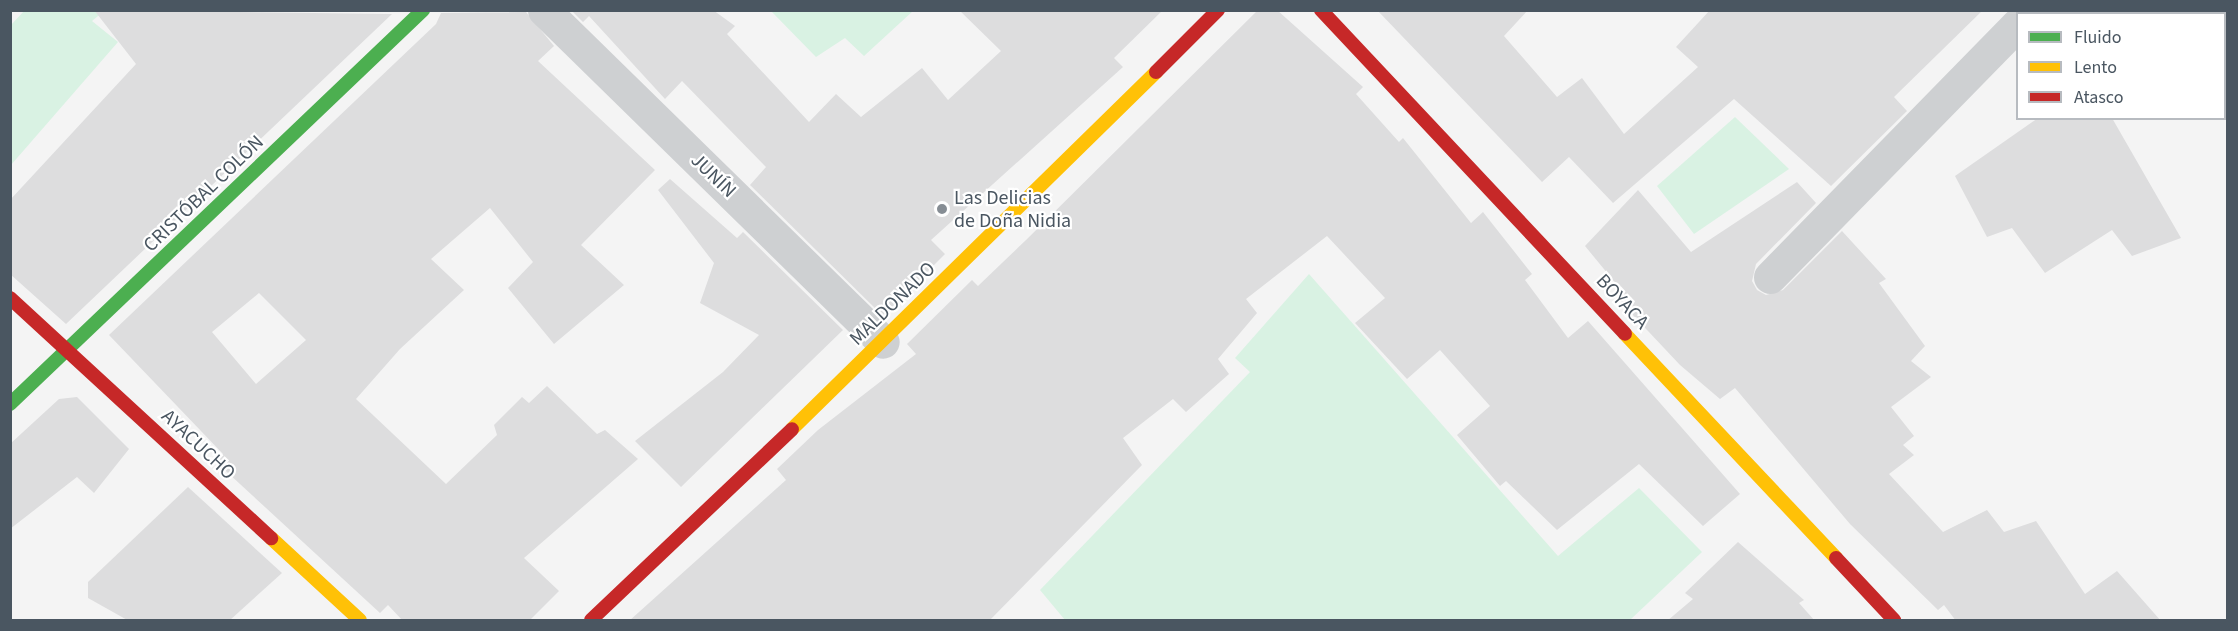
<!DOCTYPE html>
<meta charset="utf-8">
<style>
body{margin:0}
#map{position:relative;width:2238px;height:631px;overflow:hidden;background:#f4f4f4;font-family:"Source Sans 3",sans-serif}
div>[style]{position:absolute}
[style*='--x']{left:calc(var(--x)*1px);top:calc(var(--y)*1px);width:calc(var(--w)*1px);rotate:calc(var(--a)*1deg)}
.green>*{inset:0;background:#d9f2e3}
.building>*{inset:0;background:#ddddde}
.street>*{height:33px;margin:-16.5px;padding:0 16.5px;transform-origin:16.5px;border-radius:16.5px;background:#ced0d2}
.fast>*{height:14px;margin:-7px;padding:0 7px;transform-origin:7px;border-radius:7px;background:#4caf50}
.slow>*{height:14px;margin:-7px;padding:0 7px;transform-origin:7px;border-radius:7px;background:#ffc107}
.jam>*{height:14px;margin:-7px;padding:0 7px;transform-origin:7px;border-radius:7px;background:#c62828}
.dots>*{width:16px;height:16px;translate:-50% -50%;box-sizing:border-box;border:3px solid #fff;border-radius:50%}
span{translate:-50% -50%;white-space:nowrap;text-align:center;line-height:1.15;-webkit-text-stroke:4.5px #fff;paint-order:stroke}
.street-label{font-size:20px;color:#4a5661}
.poi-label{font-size:20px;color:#4a5661}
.left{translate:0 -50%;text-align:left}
.frame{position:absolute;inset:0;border:12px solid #4a5661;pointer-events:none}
.legend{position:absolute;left:2016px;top:12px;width:210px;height:108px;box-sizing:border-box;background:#fff;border:2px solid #b7bbc0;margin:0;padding:8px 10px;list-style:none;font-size:18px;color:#4a5661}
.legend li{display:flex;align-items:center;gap:12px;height:30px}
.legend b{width:30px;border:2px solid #b7bbc0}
</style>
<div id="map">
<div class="green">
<i style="clip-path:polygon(24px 11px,104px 11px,92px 21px,118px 42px,11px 165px,11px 25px)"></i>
<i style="clip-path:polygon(771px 11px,913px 11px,864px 56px,845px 38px,816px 57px)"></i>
<i style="clip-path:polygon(1735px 117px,1789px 169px,1694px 234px,1657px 186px)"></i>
<i style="clip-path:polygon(1309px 274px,1558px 556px,1639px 488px,1702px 552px,1630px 620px,1065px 620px,1040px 590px,1250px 372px,1235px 358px)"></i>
</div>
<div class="building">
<i style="clip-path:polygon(94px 10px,392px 14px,66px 324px,10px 274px,10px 200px,136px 64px)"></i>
<i style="clip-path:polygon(713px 10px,735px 26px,727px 34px,809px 122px,836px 94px,861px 117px,922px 68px,948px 100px,1001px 51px,959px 10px,1163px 10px,1114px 58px,1123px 67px,931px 240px,945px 254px,883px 316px,750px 185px,766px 167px,682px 81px,665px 99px,589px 16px,583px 22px,572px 11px)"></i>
<i style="clip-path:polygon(1258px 10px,1277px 10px,1363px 87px,1356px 94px,1399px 142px,1403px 138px,1471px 223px,1483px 212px,1532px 274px,1525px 280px,1568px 338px,1588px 321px,1740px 494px,1703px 526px,1639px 464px,1557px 530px,1506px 481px,1500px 486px,1457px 435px,1490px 406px,1440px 350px,1407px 379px,1355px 323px,1385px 298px,1327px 236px,1246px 299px,1257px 313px,1218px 359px,1229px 374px,1186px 412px,1173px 399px,1123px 438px,1142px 465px,989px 621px,629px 621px,786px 480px,777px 469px,818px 430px,916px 354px,907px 344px,972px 280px,978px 286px,1026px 240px)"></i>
<i style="clip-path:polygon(1377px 10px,1528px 10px,1504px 36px,1557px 97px,1582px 78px,1624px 134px,1698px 67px,1676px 47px,1710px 10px,1983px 10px,1894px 97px,1907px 111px,1831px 186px,1734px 99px,1613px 203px,1569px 157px,1542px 182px)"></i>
<i style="clip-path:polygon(evenodd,526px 12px,554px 46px,538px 61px,655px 170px,581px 245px,624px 285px,554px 344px,508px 288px,533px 262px,490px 208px,431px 259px,464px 290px,400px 349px,356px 399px,446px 484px,497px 435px,494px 425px,522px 397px,529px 403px,547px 386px,597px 434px,605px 430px,638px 459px,524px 558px,559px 591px,529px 621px,403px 621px,388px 605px,380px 613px,215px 461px,223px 454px,109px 335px,436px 24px,441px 13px,526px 12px,259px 293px,306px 340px,256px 384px,212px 332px,259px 293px)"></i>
<i style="clip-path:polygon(2038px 118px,2112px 118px,2181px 238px,2132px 256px,2112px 230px,2045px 273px,2012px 228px,1987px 237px,1955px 176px)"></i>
<i style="clip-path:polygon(670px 179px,737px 238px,743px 232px,843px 330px,681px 487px,635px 441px,723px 372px,759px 335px,700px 303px,714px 263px,658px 190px)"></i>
<i style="clip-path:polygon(1797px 182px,1816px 203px,1756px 264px,1752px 281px,1757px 290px,1766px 295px,1783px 290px,1842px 231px,1886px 279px,1879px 283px,1925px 346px,1911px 361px,1931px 377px,1891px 407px,1914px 436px,1903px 445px,1914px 455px,1889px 474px,1943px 532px,1987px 510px,2004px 532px,2036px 521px,2085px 594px,2117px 571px,2161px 621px,1956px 621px,1944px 605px,1938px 610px,1850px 524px,1735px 388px,1720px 399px,1680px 365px,1616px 297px,1622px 291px,1585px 246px,1638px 190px,1691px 252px)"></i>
<i style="clip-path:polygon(77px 397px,129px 449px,94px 493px,77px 477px,10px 529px,10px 444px,59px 399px)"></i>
<i style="clip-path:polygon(188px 487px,282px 573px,229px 621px,129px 621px,88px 598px,88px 582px)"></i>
<i style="clip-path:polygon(1738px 542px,1804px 600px,1799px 603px,1815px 621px,1667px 621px,1693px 599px,1685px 593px)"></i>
</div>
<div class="street">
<i style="--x:544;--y:10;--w:474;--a:44.4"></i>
<i style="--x:1770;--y:277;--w:354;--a:-45.6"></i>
</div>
<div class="fast">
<i style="--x:10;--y:404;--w:571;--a:-43.65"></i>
</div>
<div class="slow">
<i style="--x:1625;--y:334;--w:308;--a:46.7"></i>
<i style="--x:792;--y:429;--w:510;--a:-44.44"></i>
<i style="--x:271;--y:538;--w:121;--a:42.7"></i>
</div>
<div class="jam">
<i style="--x:1321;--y:10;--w:444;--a:46.8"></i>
<i style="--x:1156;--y:72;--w:88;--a:-45"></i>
<i style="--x:10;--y:298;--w:355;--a:42.6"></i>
<i style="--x:1836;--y:558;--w:85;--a:46.9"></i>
<i style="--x:591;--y:620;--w:277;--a:-43.5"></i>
</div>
<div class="dots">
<i style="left:942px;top:209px;background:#868d94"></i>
</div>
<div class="street-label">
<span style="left:713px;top:176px;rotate:44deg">JUNÍN</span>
<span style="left:204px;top:194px;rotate:-44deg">CRISTÓBAL COLÓN</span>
<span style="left:1622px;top:302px;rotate:47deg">BOYACA</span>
<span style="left:893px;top:304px;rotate:-44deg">MALDONADO</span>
<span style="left:198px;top:445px;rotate:43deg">AYACUCHO</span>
</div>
<div class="poi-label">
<span class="left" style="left:954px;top:210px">Las Delicias<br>de Doña Nidia</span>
</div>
<div class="frame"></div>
<ul class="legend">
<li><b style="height:8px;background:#4caf50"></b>Fluido</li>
<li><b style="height:8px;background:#ffc107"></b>Lento</li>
<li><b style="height:8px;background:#c62828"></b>Atasco</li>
</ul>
</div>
